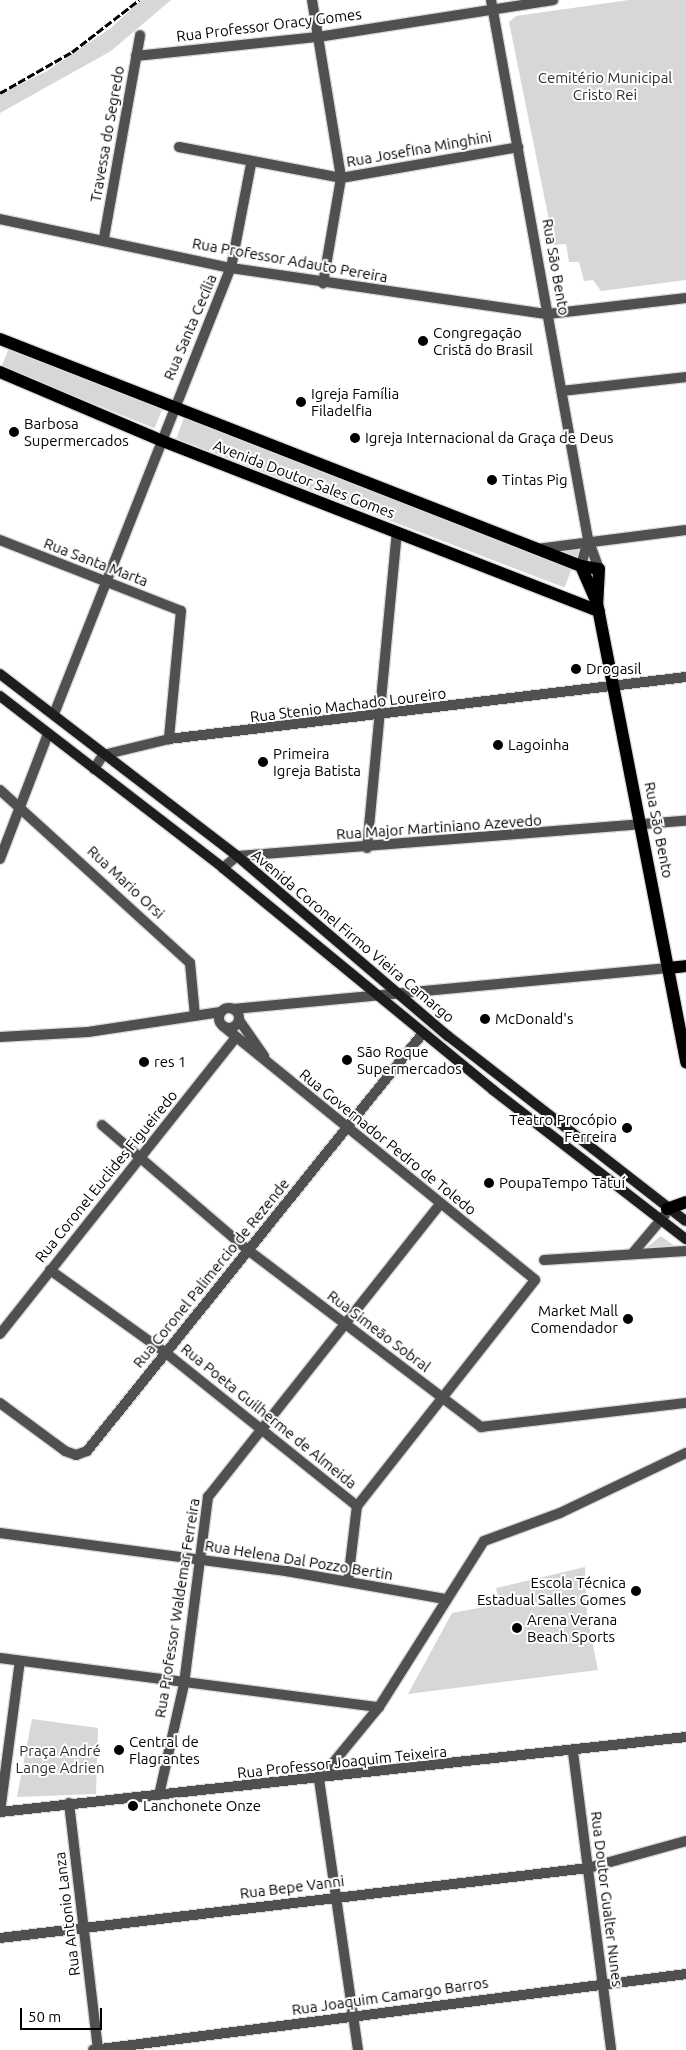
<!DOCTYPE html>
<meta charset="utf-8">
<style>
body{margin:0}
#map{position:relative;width:686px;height:2050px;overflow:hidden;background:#fff;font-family:Ubuntu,sans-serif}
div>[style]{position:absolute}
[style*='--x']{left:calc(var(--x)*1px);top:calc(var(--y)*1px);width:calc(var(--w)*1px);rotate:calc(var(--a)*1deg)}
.green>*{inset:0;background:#d7d7d7;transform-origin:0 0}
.roads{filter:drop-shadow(1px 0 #dbdbdb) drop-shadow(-1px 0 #dbdbdb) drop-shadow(0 1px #dbdbdb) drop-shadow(0 -1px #dbdbdb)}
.street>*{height:10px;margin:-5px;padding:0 5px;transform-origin:5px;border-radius:5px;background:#505050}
.street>.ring{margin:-5px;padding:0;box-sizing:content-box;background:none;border:10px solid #505050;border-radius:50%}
.secondary>*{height:10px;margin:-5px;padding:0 5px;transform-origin:5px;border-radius:5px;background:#1d1d1d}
.primary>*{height:12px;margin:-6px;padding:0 6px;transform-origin:6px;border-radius:6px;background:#000}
.rail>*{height:3px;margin-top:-1.5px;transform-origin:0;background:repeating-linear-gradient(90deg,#000 0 8px,transparent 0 10.5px)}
.dots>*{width:14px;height:14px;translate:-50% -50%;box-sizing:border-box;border:2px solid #fff;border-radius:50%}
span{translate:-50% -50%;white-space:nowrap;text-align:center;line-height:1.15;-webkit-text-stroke:4px #fff;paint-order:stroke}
.street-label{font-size:15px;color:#000}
.park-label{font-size:15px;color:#2e2e2e}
.poi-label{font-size:15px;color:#000}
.left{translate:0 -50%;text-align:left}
.right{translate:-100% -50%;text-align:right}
.scale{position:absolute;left:20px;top:2008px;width:82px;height:22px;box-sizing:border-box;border:2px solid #000;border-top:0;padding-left:6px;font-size:15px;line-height:18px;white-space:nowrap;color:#000;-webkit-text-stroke:4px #fff;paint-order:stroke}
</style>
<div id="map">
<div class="green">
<i style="clip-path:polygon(141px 0,171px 0,111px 51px,0 113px,0 94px,47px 71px,111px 28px)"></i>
<i style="clip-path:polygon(629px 0,686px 0,686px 280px,601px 291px,593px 280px,584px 281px,579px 262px,569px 262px,566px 244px,554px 245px,509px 22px,516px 16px)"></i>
<i style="left:9px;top:348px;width:165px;height:20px;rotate:22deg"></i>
<i style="left:184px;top:418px;width:416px;height:22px;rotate:21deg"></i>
<i style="clip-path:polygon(581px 543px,578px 562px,549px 551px)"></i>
<i style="clip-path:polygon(661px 1236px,676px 1247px,647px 1250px,646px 1248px)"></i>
<i style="clip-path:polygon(585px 1567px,587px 1615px,598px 1670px,408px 1694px,452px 1613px,500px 1604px,496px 1588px)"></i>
<i style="clip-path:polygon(32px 1719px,98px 1728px,96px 1794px,17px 1797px)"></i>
</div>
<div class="roads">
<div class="street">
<i style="--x:312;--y:0;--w:180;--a:80.7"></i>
<i style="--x:341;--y:178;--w:107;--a:99.7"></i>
<i style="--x:491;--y:0;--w:548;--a:79.8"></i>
<i style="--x:588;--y:539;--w:32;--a:70"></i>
<i style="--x:136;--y:56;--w:183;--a:-6"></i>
<i style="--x:318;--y:37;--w:238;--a:-8.9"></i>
<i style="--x:179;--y:147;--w:165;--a:10.8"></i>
<i style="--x:341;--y:178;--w:180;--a:-9.9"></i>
<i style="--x:0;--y:219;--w:236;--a:12"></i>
<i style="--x:231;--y:268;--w:320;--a:8.3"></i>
<i style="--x:548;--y:314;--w:139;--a:-6.6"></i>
<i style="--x:104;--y:238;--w:206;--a:-79.9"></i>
<i style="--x:562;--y:391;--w:125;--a:-6.4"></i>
<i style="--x:0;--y:540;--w:194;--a:21.4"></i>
<i style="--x:181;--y:611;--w:129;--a:95.4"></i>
<i style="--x:537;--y:549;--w:150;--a:-7.3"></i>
<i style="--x:581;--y:566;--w:28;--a:-75"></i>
<i style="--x:54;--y:714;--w:480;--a:-68.4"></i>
<i style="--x:231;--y:268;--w:106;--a:-79.1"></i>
<i style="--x:94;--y:769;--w:17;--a:-57"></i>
<i style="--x:103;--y:755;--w:68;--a:-13.6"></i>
<i style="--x:169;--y:739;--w:521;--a:-6.84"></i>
<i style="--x:0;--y:790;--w:257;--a:42.3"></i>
<i style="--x:190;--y:963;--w:53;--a:84.6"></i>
<i style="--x:367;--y:848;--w:317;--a:-84.6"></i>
<i style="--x:0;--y:859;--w:134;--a:-69"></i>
<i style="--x:223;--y:868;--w:18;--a:-41"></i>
<i style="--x:237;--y:856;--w:450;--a:-4.5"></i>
<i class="ring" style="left:219px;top:1008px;width:10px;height:10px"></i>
<i style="--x:233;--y:1009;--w:437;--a:-5.4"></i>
<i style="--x:239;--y:1020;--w:44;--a:55.2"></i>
<i style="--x:223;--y:1026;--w:402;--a:39.1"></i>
<i style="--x:535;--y:1280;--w:288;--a:128.2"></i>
<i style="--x:0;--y:1037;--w:88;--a:-3.3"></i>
<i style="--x:88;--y:1032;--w:134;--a:-8.6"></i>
<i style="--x:102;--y:1125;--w:192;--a:40.6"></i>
<i style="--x:248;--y:1250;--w:293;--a:37.2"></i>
<i style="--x:481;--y:1427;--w:206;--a:-6.7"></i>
<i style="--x:632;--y:1254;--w:51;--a:-49.8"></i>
<i style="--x:544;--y:1260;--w:142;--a:-3.6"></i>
<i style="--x:50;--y:1270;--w:143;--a:35.6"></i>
<i style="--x:166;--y:1353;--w:245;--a:38.7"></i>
<i style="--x:0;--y:1334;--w:379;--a:-51.5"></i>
<i style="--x:0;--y:1403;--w:81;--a:36.4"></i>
<i style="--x:65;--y:1451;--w:12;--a:20"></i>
<i style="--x:76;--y:1455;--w:12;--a:-20"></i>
<i style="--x:87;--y:1451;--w:536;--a:-51.21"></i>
<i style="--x:0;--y:1533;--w:289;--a:7.6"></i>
<i style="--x:286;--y:1571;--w:160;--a:10"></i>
<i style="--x:348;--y:1581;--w:76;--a:-83.2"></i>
<i style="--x:0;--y:1658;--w:382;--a:7.4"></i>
<i style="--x:573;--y:1752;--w:300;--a:82.7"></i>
<i style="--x:159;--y:1795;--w:114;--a:-77.3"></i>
<i style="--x:184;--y:1684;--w:189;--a:-82.7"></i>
<i style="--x:208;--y:1497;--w:374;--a:-51.6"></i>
<i style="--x:69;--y:1803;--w:249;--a:83.3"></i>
<i style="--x:0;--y:1812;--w:690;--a:-6.24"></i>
<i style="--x:0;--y:1812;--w:152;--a:-82.5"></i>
<i style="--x:0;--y:1938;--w:592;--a:-6.79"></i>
<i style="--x:588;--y:1868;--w:102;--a:-15.4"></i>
<i style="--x:93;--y:2050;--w:598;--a:-7.3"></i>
<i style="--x:358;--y:2050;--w:273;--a:-98.2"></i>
<i style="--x:319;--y:1780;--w:94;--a:-50.6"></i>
<i style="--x:379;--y:1707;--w:196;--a:-57.7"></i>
<i style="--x:484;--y:1541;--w:81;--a:-20.2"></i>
<i style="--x:560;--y:1513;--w:140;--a:-25.5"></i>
</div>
<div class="secondary">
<i style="--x:0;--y:674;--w:299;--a:37.5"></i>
<i style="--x:237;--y:856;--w:277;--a:40.5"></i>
<i style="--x:448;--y:1036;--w:301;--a:37.9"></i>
<i style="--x:0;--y:696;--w:282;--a:37.6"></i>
<i style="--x:223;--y:868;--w:350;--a:39.4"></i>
<i style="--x:493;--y:1090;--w:244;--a:37.7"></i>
</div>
<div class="primary">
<i style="--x:0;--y:339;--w:624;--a:21.34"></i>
<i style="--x:581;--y:566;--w:18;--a:9"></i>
<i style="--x:599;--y:569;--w:34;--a:93"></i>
<i style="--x:597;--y:603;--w:468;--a:79"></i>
<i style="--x:0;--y:372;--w:174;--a:23"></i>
<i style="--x:160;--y:440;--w:471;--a:21.3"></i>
<i style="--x:581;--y:566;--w:40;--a:66.6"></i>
<i style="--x:668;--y:968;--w:18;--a:-6"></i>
<i style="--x:667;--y:1209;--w:20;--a:-20"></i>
</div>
</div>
<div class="rail">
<i style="--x:0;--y:93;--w:83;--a:-29.7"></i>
<i style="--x:72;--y:52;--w:85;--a:-37.8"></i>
</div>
<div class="dots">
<i style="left:423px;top:341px;background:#000"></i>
<i style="left:301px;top:402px;background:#000"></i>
<i style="left:14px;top:432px;background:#000"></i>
<i style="left:355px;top:438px;background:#000"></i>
<i style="left:492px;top:480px;background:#000"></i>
<i style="left:576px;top:669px;background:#000"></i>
<i style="left:498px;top:745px;background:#000"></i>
<i style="left:263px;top:762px;background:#000"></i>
<i style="left:485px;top:1019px;background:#000"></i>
<i style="left:347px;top:1060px;background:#000"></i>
<i style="left:144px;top:1062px;background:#000"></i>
<i style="left:627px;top:1128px;background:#000"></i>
<i style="left:489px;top:1183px;background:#000"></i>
<i style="left:628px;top:1319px;background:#000"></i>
<i style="left:636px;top:1591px;background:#000"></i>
<i style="left:517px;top:1628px;background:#000"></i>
<i style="left:119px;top:1750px;background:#000"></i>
<i style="left:133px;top:1806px;background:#000"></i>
</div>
<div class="street-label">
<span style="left:269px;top:25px;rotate:-7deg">Rua Professor Oracy Gomes</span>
<span style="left:107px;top:134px;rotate:-80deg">Travessa do Segredo</span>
<span style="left:419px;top:149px;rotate:-10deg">Rua Josefina Minghini</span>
<span style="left:290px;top:260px;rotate:10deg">Rua Professor Adauto Pereira</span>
<span style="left:556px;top:267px;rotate:80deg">Rua São Bento</span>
<span style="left:190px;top:327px;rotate:-67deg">Rua Santa Cecília</span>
<span style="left:304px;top:479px;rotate:21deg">Avenida Doutor Sales Gomes</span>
<span style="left:96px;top:562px;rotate:21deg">Rua Santa Marta</span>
<span style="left:348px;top:705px;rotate:-7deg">Rua Stenio Machado Loureiro</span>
<span style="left:439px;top:827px;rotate:-4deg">Rua Major Martiniano Azevedo</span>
<span style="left:659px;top:830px;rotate:79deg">Rua São Bento</span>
<span style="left:126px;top:882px;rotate:43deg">Rua Mario Orsi</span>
<span style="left:353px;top:936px;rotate:40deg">Avenida Coronel Firmo Vieira Camargo</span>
<span style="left:388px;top:1142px;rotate:39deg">Rua Governador Pedro de Toledo</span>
<span style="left:106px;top:1176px;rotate:-51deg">Rua Coronel Euclides Figueiredo</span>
<span style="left:211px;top:1273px;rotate:-51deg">Rua Coronel Palimercio de Rezende</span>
<span style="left:379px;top:1331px;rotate:37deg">Rua Simeão Sobral</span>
<span style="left:269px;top:1416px;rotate:39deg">Rua Poeta Guilherme de Almeida</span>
<span style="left:299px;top:1560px;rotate:9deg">Rua Helena Dal Pozzo Bertin</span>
<span style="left:177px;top:1608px;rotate:-81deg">Rua Professor Waldemar Ferreira</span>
<span style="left:342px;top:1762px;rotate:-6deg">Rua Professor Joaquim Teixeira</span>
<span style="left:292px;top:1887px;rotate:-7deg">Rua Bepe Vanni</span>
<span style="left:607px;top:1899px;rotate:83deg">Rua Doutor Gualter Nunes</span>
<span style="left:67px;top:1914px;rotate:-97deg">Rua Antonio Lanza</span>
<span style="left:390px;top:1996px;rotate:-8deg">Rua Joaquim Camargo Barros</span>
</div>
<div class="park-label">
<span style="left:605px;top:86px">Cemitério Municipal<br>Cristo Rei</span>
<span style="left:60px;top:1759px">Praça André<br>Lange Adrien</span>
</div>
<div class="poi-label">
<span class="left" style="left:433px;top:341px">Congregação<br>Cristã do Brasil</span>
<span class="left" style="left:311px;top:402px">Igreja Família<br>Filadelfia</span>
<span class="left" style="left:24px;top:432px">Barbosa<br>Supermercados</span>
<span class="left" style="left:365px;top:438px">Igreja Internacional da Graça de Deus</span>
<span class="left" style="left:502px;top:480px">Tintas Pig</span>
<span class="left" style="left:586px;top:669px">Drogasil</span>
<span class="left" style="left:508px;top:745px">Lagoinha</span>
<span class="left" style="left:273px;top:762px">Primeira<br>Igreja Batista</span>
<span class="left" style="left:495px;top:1019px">McDonald's</span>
<span class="left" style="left:357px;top:1060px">São Roque<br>Supermercados</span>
<span class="left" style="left:154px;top:1062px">res 1</span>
<span class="right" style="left:617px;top:1128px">Teatro Procópio<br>Ferreira</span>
<span class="left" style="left:499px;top:1183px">PoupaTempo Tatuí</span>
<span class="right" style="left:618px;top:1319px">Market Mall<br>Comendador</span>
<span class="right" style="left:626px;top:1591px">Escola Técnica<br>Estadual Salles Gomes</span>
<span class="left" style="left:527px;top:1628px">Arena Verana<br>Beach Sports</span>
<span class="left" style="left:129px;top:1750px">Central de<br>Flagrantes</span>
<span class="left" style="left:143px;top:1806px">Lanchonete Onze</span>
</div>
<div class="scale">50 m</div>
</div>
